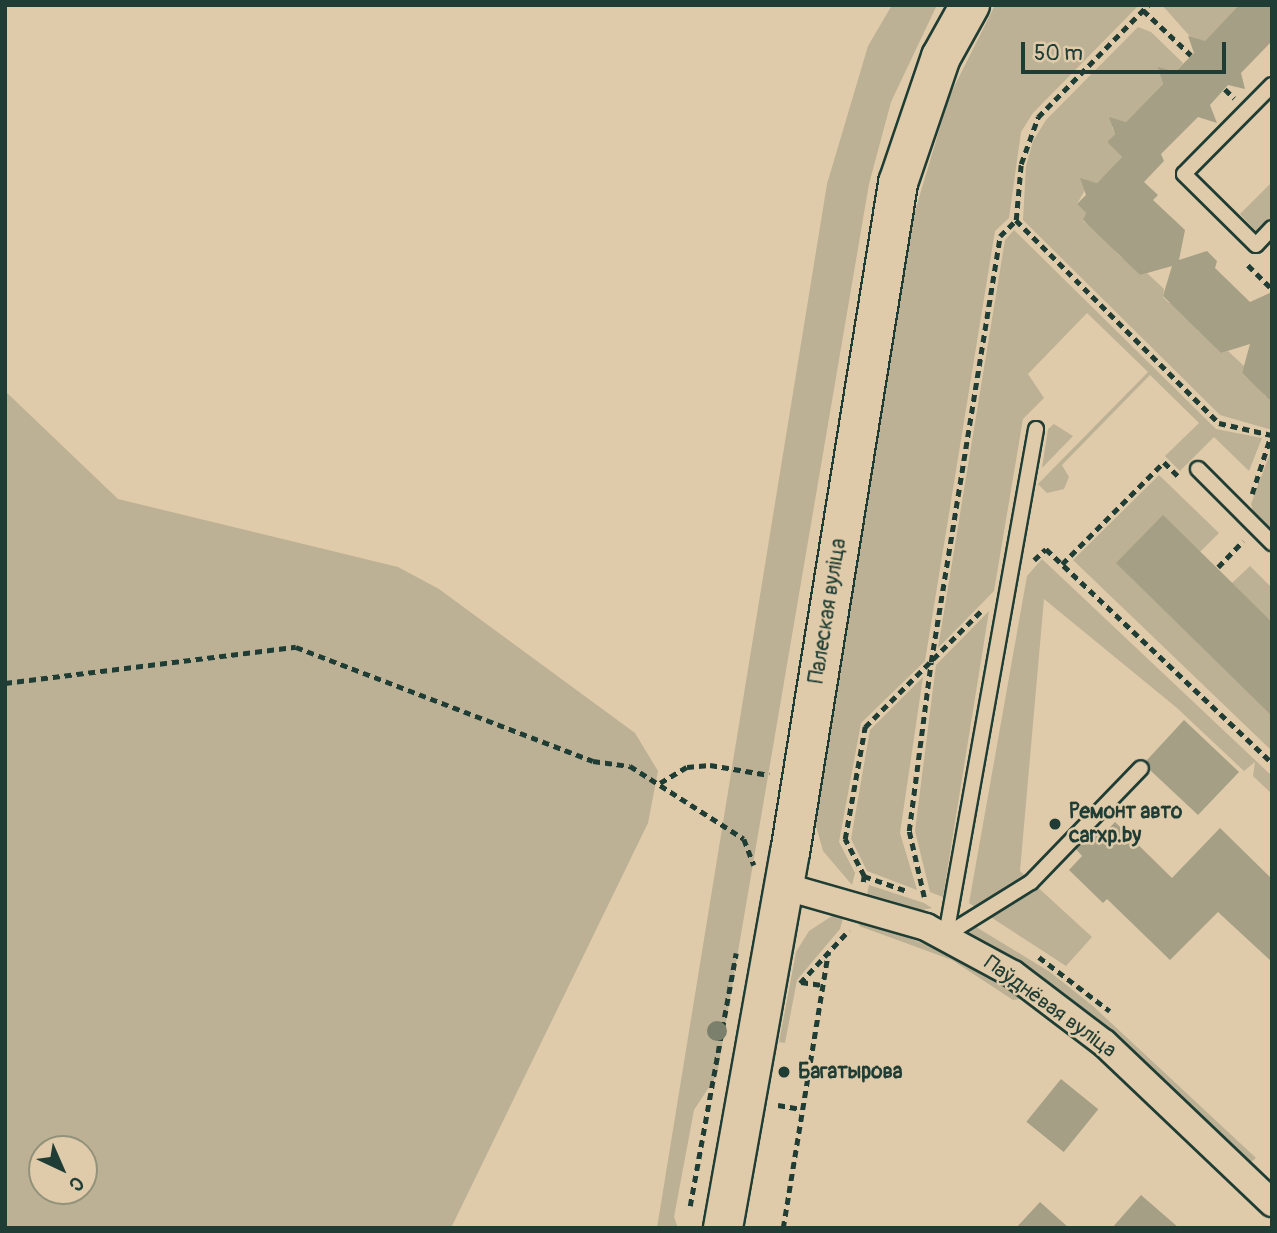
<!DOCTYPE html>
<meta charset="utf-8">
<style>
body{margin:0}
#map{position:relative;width:1277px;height:1233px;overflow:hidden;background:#dfcbaa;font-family:Pangolin,sans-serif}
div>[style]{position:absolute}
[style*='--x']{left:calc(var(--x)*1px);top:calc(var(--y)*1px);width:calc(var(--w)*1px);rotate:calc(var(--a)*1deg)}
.green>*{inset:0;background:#bcb195}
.building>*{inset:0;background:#a49f85;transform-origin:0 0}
.path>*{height:4.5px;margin-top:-2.25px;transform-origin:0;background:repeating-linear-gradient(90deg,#1f3d34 0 7px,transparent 0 12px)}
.roads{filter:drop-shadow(2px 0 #1f3d34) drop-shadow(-2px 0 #1f3d34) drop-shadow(0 2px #1f3d34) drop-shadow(0 -2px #1f3d34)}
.service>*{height:14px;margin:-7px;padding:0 7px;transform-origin:7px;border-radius:7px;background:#dfcbaa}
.minor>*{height:26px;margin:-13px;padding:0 13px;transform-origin:13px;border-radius:13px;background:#dfcbaa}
.secondary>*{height:38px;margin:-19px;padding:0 19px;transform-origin:19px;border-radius:19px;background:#dfcbaa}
.trees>*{width:20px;height:20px;margin:-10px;border-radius:50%;background:#7a806c}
.dots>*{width:19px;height:19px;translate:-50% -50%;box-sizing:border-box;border:4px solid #dfcbaa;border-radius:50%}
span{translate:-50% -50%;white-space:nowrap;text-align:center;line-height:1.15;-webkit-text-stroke:5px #dfcbaa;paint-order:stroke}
.street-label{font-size:21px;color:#1f3d34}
.poi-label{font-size:21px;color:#1f3d34;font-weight:700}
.left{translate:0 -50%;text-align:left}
.frame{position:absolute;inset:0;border:7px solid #1f3d34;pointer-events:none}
.north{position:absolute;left:28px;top:1135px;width:70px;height:70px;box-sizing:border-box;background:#dfcbaa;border:2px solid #92927b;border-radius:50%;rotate:136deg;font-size:19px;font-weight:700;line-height:28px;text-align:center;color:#1f3d34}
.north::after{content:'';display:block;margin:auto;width:24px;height:32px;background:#1f3d34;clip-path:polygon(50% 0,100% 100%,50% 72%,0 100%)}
.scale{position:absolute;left:1021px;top:42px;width:205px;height:32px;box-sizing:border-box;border:4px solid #1f3d34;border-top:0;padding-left:9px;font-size:21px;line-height:24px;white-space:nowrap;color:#1f3d34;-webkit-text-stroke:5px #dfcbaa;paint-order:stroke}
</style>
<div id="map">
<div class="green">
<i style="clip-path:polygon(892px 5px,937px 5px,891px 102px,869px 184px,717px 1075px,694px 1110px,674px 1217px,678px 1228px,657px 1228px,827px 184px,868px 46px)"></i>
<i style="clip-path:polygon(995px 5px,1139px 5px,1033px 113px,1021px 132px,1009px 218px,995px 231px,925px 661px,861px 723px,839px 842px,855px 873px,852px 885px,823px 851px,813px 815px,910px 228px,949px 97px)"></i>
<i style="clip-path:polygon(1162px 5px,1239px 5px,1205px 41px,1195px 42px)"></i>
<i style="clip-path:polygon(1138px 27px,1151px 32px,1183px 63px,1175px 72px,1167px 70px,1161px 77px,1163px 84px,1126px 122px,1119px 120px,1112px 127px,1115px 134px,1107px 142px,1122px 157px,1097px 183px,1090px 181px,1077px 204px,1086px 213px,1083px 221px,1118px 245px,1116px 252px,1122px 258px,1130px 256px,1135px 261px,1134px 269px,1140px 275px,1147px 273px,1164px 289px,1163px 297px,1169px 303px,1176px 301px,1182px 306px,1180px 313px,1200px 323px,1198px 331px,1217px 340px,1215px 347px,1221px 353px,1228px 351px,1244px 366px,1242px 373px,1248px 379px,1255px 377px,1265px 396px,1272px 394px,1272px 430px,1220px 415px,1023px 220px,1026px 166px,1033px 141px,1046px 120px)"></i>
<i style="clip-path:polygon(1272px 182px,1272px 217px,1257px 232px,1240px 214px)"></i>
<i style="clip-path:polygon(1014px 230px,1216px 429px,1262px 438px,1249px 471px,1214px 437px,1180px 471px,1165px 456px,1199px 423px,1150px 375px,1062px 465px,1069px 477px,1064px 489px,1047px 493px,1038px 484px,1148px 372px,1087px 313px,1028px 374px,1044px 398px,1023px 419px,994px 591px,938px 648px,1005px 240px)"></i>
<i style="clip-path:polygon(evenodd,5px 391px,118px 499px,398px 567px,439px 589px,635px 733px,658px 771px,648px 823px,451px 1228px,5px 1228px,5px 391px,42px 1149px,84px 1149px,84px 1191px,42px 1191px,42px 1149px)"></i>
<i style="clip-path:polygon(1054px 424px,1073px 436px,1042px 468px,1048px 429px)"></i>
<i style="clip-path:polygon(1272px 448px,1272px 531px,1254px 514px,1251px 504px)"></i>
<i style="clip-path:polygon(1159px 475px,1219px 533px,1200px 552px,1272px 716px,1272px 751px,1073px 560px)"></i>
<i style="clip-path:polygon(1042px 559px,1272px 776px,1272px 794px,1253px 776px,1255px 762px,1244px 771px,1177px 708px,1044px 599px,1020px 871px,1092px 937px,1066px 966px,969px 903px,1027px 576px)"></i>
<i style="clip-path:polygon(1250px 566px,1272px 588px,1272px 622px,1232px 583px)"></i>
<i style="clip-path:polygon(989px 611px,943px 897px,930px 892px,915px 831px,936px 665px)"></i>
<i style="clip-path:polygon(923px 677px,900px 833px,917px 890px,867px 871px,851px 839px,870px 730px)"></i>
<i style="clip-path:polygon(869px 885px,924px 903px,932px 908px,917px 911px,867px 895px)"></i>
<i style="clip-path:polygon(835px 914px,844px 915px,840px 929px,797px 980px,785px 1043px,779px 1042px,796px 952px,809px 931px)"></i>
<i style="clip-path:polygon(861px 918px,979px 967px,1025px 998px,1013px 1000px,952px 960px,859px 926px)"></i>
<i style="clip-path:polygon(976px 927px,1050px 972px,1093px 1006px,1256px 1158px,1251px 1162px,1065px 995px,969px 934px,967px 931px)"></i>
</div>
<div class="building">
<i style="clip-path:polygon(1239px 5px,1272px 5px,1272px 41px,1241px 73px,1245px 89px,1228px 85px,1210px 105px,1217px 123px,1198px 117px,1161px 154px,1164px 161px,1144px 182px,1158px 195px,1153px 200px,1185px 230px,1179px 260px,1207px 251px,1217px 261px,1215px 268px,1250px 302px,1272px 292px,1272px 402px,1242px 373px,1250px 344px,1221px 353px,1163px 296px,1172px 266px,1140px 275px,1083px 220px,1086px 213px,1077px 204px,1086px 195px,1080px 178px,1097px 183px,1122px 157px,1107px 142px,1115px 134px,1109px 117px,1126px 122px,1163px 84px,1158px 67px,1175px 72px,1194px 53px,1188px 36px,1205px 41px)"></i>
<i style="clip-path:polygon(1163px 515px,1272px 622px,1272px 716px,1116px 563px)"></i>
<i style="clip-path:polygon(1184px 720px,1239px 772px,1198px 815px,1150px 770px,1147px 760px)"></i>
<i style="clip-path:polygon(1115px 822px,1172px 878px,1220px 828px,1272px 879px,1272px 962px,1218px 912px,1170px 960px,1107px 899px,1103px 903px,1069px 870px,1082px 856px,1076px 849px,1096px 828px,1103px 835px)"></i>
<i style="left:1061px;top:1079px;width:48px;height:55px;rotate:39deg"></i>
<i style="clip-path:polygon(1141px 1195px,1179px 1228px,1112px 1228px)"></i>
<i style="clip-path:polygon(1040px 1202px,1069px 1228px,1016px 1228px)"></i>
</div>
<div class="path">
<i style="--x:1143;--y:10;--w:66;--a:43.2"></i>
<i style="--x:1225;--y:89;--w:13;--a:45"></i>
<i style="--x:1016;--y:220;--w:287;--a:45"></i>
<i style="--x:1219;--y:423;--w:54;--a:12.8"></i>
<i style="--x:1248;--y:265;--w:34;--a:45"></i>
<i style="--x:1252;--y:494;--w:62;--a:-72.1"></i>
<i style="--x:1034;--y:560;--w:16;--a:-43"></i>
<i style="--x:1046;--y:549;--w:311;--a:43.4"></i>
<i style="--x:1062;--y:564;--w:144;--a:-45"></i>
<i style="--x:1164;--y:462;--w:20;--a:45"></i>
<i style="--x:1218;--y:567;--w:36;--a:-46"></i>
<i style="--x:5;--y:683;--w:293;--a:-7.1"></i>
<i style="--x:296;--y:647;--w:318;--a:21"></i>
<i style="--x:593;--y:761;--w:37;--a:8"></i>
<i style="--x:630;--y:766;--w:135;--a:32.6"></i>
<i style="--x:744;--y:839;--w:28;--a:69"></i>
<i style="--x:660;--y:783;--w:31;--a:-31"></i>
<i style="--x:687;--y:767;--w:23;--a:-5"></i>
<i style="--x:710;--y:765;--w:60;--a:9.6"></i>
<i style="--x:864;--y:876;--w:46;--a:19.2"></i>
<i style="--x:863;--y:882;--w:6;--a:-81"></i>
<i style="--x:864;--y:876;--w:42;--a:-117.2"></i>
<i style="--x:845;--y:839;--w:114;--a:-79.9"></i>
<i style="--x:865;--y:727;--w:165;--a:-45"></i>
<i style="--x:924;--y:897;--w:68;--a:-102.8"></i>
<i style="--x:909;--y:831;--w:170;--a:-82.6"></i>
<i style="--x:931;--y:662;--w:432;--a:-80.8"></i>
<i style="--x:1000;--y:236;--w:23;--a:-45"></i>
<i style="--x:1016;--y:220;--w:56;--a:-84.9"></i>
<i style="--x:1021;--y:164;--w:50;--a:-70.1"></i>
<i style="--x:1038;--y:117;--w:157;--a:-45.5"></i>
<i style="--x:1039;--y:957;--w:89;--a:37.3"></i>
<i style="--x:801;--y:982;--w:21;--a:8"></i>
<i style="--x:800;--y:983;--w:72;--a:-47.2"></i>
<i style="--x:778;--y:1105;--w:22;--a:10"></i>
<i style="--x:690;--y:1206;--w:257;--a:-79.7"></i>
<i style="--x:783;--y:1228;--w:280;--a:-80.7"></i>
</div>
<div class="roads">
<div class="service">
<i style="--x:1272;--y:85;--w:125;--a:134.7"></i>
<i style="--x:1184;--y:174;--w:101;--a:44.6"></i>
<i style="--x:1256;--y:245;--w:23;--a:-47"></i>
<i style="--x:1198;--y:469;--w:105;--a:45"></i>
<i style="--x:946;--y:935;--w:514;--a:-79.91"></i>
<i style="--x:946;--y:935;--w:100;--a:-31.9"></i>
<i style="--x:1031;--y:882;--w:158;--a:-46"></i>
</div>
<div class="minor">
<i style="--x:783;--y:886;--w:149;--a:16"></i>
<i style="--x:926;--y:927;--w:99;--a:28.4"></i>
<i style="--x:1013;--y:974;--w:114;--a:37.2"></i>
<i style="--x:1104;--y:1043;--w:232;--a:43.6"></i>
</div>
<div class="secondary">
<i style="--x:723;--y:1228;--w:381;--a:-79.9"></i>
<i style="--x:790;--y:853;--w:679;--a:-80.84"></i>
<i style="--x:898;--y:183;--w:133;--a:-71.2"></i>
<i style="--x:941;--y:57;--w:60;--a:-60.9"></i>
</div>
</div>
<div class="trees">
<i style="left:717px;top:1031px"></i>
</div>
<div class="dots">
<i style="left:1055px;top:824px;background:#1f3d34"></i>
<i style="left:784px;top:1072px;background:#1f3d34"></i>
</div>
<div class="street-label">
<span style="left:828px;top:611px;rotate:-81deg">Палеская вуліца</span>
<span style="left:1050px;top:1007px;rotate:36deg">Паўднёвая вуліца</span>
</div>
<div class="poi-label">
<span class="left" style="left:1069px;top:824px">Ремонт авто<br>carxp.by</span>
<span class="left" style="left:798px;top:1072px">Багатырова</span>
</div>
<div class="frame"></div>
<div class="north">С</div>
<div class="scale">50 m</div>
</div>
